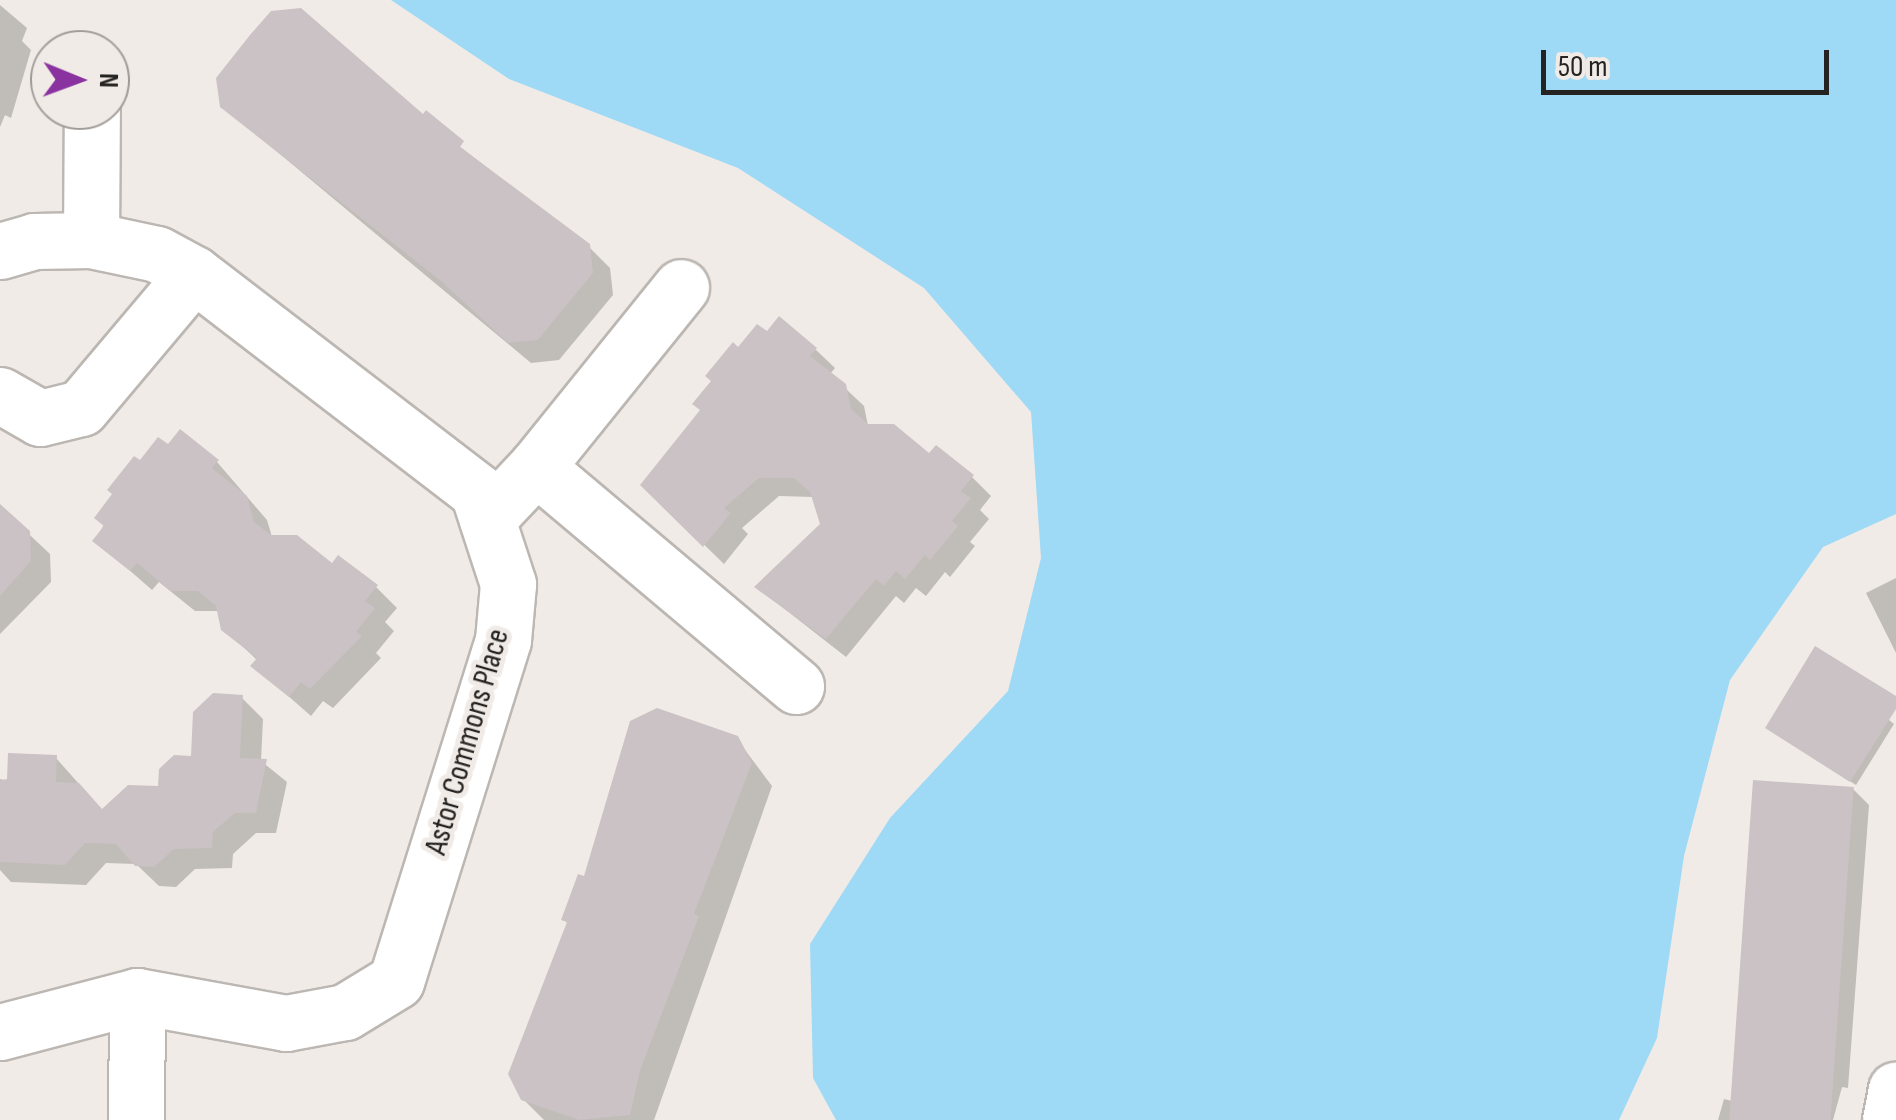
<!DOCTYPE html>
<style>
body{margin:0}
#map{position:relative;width:1896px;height:1120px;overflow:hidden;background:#f1ebe7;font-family:"Sofia Sans Condensed",sans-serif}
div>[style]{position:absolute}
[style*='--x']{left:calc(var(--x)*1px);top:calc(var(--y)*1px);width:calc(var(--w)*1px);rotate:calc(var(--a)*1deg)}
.water>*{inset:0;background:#9ed9f6}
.shadow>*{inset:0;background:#0003}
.building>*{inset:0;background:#cac2c4;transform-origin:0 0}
.roads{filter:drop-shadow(2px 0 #bcb7b2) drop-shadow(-2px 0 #bcb7b2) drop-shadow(0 2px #bcb7b2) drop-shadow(0 -2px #bcb7b2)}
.minor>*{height:55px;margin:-27.5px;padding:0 27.5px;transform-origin:27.5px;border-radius:27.5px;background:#fff}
span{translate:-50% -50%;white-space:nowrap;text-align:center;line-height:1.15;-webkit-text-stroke:10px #f1ebe7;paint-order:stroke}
.street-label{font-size:32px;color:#252321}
.north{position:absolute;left:30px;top:30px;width:100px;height:100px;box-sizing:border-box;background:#f1ebe7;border:2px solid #9f9b98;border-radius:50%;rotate:91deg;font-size:28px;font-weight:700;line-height:40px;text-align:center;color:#252321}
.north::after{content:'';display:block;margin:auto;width:35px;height:45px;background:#8a33a0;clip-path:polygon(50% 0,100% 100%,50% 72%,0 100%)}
.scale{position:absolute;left:1541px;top:50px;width:288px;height:45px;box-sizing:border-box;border:5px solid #252321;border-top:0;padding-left:12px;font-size:30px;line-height:35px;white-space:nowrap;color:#252321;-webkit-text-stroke:8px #f1ebe7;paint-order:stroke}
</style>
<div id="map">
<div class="water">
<i style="clip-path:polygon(391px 0,1896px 0,1896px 514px,1823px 547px,1730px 680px,1684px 856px,1657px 1038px,1619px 1120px,836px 1120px,813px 1078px,810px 944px,890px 818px,1008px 691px,1041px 558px,1031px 412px,924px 288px,738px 168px,509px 79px)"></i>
</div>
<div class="shadow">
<i style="clip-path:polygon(0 5px,27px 28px,22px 41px,31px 50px,11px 118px,5px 115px,0 127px)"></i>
<i style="clip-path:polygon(222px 106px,423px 118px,588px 246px,610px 268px,613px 295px,559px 360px,531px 363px)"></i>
<i style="clip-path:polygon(768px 335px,816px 350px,835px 368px,830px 374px,864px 406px,868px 426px,972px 477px,991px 496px,980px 510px,989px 519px,970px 542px,975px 546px,950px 577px,945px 572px,926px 596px,916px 588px,904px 603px,896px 596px,846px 657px,758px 588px,823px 525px,814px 497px,779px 496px,742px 528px,748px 534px,724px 564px,643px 485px,702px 411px,739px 351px)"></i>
<i style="clip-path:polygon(168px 448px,217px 462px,267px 520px,272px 537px,376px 587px,397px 608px,385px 622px,394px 631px,376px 653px,381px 658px,333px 708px,323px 701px,311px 716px,254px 666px,258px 661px,224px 629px,220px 611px,195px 611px,159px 582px,152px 590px,95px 540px,140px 464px)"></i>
<i style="clip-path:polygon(0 507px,50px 554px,51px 582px,0 634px)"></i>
<i style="clip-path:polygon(1896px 578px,1896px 653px,1866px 593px)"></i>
<i style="clip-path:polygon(242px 698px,263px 719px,261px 761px,287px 782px,276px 833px,256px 833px,233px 854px,232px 868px,195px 869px,176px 887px,159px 886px,136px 864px,106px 863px,86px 885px,11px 882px,0 870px,0 782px,56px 758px,103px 811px,161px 789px)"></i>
<i style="clip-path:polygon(1889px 720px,1894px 724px,1856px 785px,1768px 728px)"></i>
<i style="clip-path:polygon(736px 738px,772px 786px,654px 1120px,544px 1120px,523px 1099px,569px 924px,564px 920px,585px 879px)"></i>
<i style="clip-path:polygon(1853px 789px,1869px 805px,1848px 1088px,1842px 1087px,1833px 1120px,1718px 1120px,1724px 1099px,1732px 1101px)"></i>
</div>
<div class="building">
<i style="clip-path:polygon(301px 8px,423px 114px,426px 110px,464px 141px,460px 147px,590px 244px,593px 273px,538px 340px,508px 343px,441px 281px,220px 107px,216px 78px,250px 35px,271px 11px)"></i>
<i style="clip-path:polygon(779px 316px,817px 348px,810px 356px,846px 384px,851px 409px,868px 424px,894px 424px,929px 453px,936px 445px,974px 475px,961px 491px,971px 498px,952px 521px,958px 526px,930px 560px,925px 555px,905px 579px,896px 571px,884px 586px,876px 579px,826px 639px,754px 587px,820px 524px,810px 492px,794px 478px,759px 478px,724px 508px,731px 513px,703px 547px,640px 485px,700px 410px,692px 404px,711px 381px,705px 376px,733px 342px,738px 347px,757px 324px,767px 331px)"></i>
<i style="clip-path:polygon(180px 429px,219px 460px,212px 468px,247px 496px,254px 522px,271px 535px,297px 535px,332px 563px,338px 555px,378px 585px,365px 601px,375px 608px,356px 632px,362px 636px,310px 689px,301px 682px,289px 697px,250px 666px,257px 658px,221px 630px,216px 606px,198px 591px,171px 591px,137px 563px,130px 571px,92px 541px,104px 526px,94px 518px,112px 494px,107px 490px,134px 456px,140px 460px,158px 437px,168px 444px)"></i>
<i style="clip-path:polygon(0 504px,30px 531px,31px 561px,0 596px)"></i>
<i style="clip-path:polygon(1815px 646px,1896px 696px,1896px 709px,1850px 782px,1765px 728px)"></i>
<i style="clip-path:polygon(213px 693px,243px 695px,240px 758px,267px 759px,256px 813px,235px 813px,213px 832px,212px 848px,174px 849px,154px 867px,135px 866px,116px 844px,85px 843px,65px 865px,0 862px,0 779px,7px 780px,8px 753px,57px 755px,56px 782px,79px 783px,102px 809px,128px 785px,158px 786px,159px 769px,174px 755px,191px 756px,193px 712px)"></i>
<i style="clip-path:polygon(657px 708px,738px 736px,752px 763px,694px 914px,699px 916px,640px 1071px,630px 1115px,579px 1120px,521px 1100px,508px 1074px,567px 922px,561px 920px,578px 874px,584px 876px,630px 721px)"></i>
<i style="left:1753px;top:780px;width:101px;height:341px;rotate:4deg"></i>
</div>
<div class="roads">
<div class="minor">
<i style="--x:91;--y:240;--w:130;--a:-89.6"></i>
<i style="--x:0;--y:251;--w:35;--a:-16"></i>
<i style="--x:34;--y:241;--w:57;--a:-1"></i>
<i style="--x:91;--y:240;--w:67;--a:12"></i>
<i style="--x:157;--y:254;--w:42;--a:28.4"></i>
<i style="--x:194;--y:274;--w:358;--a:37.5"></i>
<i style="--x:478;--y:492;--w:97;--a:71.9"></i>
<i style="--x:508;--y:584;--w:56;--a:95.1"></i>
<i style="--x:503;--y:640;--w:357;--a:107.4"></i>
<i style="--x:396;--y:981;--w:60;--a:148.7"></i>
<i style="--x:345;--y:1012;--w:60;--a:169.4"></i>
<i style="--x:286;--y:1023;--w:151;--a:-169.7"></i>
<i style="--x:137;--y:996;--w:142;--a:165.3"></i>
<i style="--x:0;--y:395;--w:46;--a:29.9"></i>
<i style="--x:40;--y:418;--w:42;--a:-13.7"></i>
<i style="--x:81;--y:408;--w:175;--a:-49.9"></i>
<i style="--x:536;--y:467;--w:231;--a:-51.1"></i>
<i style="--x:487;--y:519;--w:71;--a:-46.7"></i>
<i style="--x:536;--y:467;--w:340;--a:40.1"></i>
<i style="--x:136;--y:1120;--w:124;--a:-89.5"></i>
<i style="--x:1890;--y:1120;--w:31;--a:-79"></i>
</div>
</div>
<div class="street-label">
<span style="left:468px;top:742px;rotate:-74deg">Astor Commons Place</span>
</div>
<div class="north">N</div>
<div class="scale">50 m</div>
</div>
